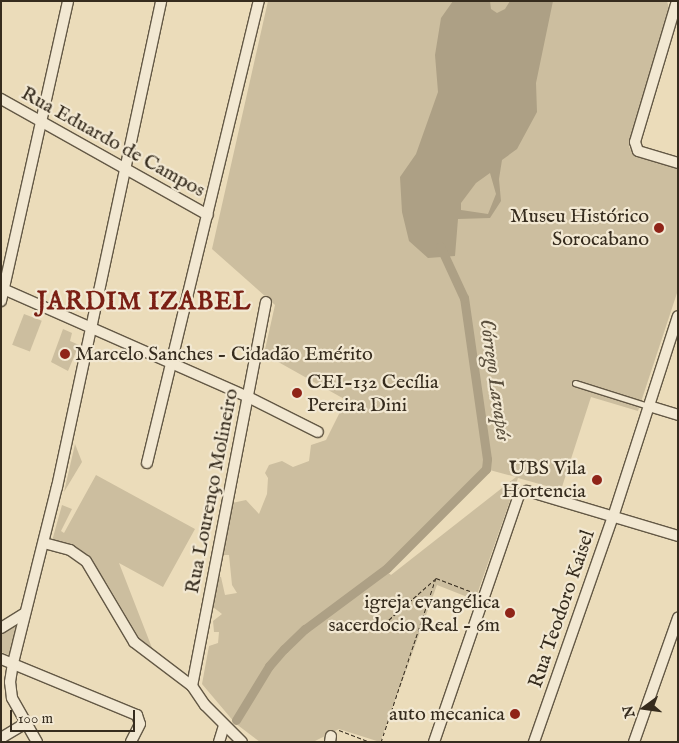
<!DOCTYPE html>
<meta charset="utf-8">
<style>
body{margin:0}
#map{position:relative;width:679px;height:743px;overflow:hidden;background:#ebdcba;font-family:"IM FELL English",serif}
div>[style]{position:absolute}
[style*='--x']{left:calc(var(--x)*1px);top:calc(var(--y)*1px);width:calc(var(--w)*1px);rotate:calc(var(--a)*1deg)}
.green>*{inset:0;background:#ccbe9f;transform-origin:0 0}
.water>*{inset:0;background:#ada085}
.canal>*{height:9px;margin:-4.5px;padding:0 4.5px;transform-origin:4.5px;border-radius:4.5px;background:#ada085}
.path>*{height:1px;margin-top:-0.5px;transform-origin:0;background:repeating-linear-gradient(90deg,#362c1e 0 4px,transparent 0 6.5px)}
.roads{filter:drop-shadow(1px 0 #635845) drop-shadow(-1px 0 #635845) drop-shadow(0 1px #635845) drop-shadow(0 -1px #635845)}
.service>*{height:5px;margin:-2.5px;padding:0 2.5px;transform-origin:2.5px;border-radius:2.5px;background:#f2e8d2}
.minor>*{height:10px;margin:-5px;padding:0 5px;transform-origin:5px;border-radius:5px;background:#f2e8d2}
.dots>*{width:14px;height:14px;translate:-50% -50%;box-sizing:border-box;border:2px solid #f2e8d2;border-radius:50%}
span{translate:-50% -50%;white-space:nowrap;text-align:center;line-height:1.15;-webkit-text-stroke:4.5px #f2e8d2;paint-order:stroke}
.street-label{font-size:20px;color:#362c1e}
.poi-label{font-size:20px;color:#362c1e}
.right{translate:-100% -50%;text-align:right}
.left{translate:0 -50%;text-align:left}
.water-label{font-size:21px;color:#5a4f3d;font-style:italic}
.district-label{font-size:25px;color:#7a1f14;font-weight:700;letter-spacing:1px}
.frame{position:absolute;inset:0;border:2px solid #362c1e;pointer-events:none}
.north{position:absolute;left:619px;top:683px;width:50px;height:50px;-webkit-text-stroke:4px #f2e8d2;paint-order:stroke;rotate:256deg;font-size:14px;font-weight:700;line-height:20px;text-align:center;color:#362c1e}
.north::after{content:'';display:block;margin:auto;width:18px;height:22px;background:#362c1e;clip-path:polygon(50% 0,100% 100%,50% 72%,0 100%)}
.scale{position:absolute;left:10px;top:710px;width:125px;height:22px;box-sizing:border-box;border:2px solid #362c1e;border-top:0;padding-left:6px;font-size:15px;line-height:18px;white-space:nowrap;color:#362c1e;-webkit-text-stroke:4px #f2e8d2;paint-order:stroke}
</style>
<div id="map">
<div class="green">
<i style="clip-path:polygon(evenodd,268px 1px,667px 1px,669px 8px,629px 147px,633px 153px,678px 168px,678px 290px,638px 411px,591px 397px,561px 490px,518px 478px,475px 600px,437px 585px,380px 742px,339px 729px,313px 742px,260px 742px,235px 723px,202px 684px,209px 646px,218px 643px,219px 632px,214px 632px,213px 621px,222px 614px,213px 607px,216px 576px,221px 577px,225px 595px,237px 593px,232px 585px,229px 555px,221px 555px,232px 503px,246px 500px,259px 514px,267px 494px,268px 478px,265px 473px,269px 465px,282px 461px,293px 467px,309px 461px,311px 445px,326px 440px,346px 400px,264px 354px,275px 305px,212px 249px,268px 1px,486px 469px,516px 477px,391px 575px,385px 570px,486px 469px)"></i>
<i style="left:24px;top:314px;width:19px;height:33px;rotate:21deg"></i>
<i style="clip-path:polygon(63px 329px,72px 333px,70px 341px,79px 345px,68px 371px,51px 362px)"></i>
<i style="clip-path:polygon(75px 444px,82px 462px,64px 492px)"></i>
<i style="clip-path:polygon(96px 475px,195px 529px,163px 587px,119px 563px,154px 653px,141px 641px,106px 582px,87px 558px,52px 541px,62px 505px,72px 509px,61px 531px,64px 533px)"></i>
<i style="clip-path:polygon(18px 623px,9px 655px,1px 652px,1px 633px)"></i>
</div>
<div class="water">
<i style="clip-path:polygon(evenodd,453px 1px,490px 1px,491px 9px,497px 13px,505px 9px,510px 1px,553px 1px,536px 83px,537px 112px,517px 149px,502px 160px,499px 179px,501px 201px,490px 218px,458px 219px,455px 256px,428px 258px,409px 241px,402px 212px,400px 177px,416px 154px,438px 92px,435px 55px,441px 18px,453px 1px,490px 173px,496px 194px,488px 214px,461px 210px,461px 203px,476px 183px,490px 173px)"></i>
</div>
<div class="canal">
<i style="--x:236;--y:720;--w:63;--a:-58.6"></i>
<i style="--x:269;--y:666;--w:23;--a:-49"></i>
<i style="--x:284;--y:649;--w:29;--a:-44"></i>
<i style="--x:305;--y:629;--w:102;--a:-36.6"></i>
<i style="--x:387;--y:568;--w:140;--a:-45"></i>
<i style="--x:486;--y:469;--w:10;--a:-84"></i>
<i style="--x:487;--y:459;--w:163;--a:-98.1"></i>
<i style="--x:464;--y:298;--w:57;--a:-114.8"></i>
</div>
<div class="path">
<i style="--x:384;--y:624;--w:68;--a:-41.4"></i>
<i style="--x:339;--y:730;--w:34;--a:21"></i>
<i style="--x:381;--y:742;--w:173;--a:-71.5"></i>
<i style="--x:436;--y:578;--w:42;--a:21"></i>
</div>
<div class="roads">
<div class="service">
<i style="--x:575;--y:383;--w:77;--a:17.5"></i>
</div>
<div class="minor">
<i style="--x:677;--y:1;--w:147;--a:106.6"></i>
<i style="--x:635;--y:142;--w:9;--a:72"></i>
<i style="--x:638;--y:151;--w:42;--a:16.7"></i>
<i style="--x:1;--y:99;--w:237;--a:29.3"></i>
<i style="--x:1;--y:288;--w:270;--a:23.8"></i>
<i style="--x:248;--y:397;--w:78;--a:26.6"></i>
<i style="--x:1;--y:301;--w:307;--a:-77.4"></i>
<i style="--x:649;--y:406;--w:30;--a:17"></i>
<i style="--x:147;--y:463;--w:475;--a:-76.4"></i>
<i style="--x:44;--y:543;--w:27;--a:15"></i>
<i style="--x:70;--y:550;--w:19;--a:35"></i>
<i style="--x:86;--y:561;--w:94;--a:59.3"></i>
<i style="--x:134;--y:642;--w:73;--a:37.2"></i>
<i style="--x:192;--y:686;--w:23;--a:56"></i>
<i style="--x:205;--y:705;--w:52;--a:45"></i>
<i style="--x:1;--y:628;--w:28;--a:-32"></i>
<i style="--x:1;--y:659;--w:147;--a:22.4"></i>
<i style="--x:137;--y:715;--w:9;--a:72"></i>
<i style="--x:140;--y:724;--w:20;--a:117"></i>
<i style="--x:192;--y:686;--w:391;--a:-79.1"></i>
<i style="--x:1;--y:738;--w:27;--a:-31"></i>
<i style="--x:37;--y:742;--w:51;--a:-119.6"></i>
<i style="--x:12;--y:698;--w:16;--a:-97"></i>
<i style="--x:10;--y:682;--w:19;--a:-81"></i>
<i style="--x:13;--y:663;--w:181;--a:-76"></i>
<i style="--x:57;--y:487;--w:497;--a:-77.9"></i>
<i style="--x:219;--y:742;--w:17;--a:-73"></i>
<i style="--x:330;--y:742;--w:6;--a:-81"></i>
<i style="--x:434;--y:742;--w:261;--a:-71"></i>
<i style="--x:519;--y:495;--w:9;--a:-27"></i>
<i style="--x:527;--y:491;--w:158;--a:16.6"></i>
<i style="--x:534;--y:742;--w:238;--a:-70.7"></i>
<i style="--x:613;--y:517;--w:211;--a:-72.1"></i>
<i style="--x:634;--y:742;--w:132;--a:-70.5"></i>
</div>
</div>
<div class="dots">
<i style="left:659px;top:228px;background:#8f2418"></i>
<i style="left:65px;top:354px;background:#8f2418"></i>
<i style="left:297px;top:393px;background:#8f2418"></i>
<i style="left:597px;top:480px;background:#8f2418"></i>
<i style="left:510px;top:613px;background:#8f2418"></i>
<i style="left:515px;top:714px;background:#8f2418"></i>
</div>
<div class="street-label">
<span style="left:113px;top:142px;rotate:29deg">Rua Eduardo de Campos</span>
<span style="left:212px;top:491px;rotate:-79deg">Rua Lourenço Molineiro</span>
<span style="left:562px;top:609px;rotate:-71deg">Rua Teodoro Kaisel</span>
</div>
<div class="poi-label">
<span class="right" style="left:649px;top:228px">Museu Histórico<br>Sorocabano</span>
<span class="left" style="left:75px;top:354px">Marcelo Sanches - Cidadão Emérito</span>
<span class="left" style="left:307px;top:394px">CEI-132 Cecília<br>Pereira Dini</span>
<span class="right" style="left:586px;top:480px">UBS Vila<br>Hortencia</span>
<span class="right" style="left:500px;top:614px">igreja evangélica<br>sacerdocio Real - 6m</span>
<span class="right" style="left:505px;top:714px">auto mecanica</span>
</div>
<div class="water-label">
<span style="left:494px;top:380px;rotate:82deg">Córrego Lavapés</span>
</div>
<div class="district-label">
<span style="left:144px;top:302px">JARDIM IZABEL</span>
</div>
<div class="frame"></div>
<div class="north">N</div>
<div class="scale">100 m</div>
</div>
